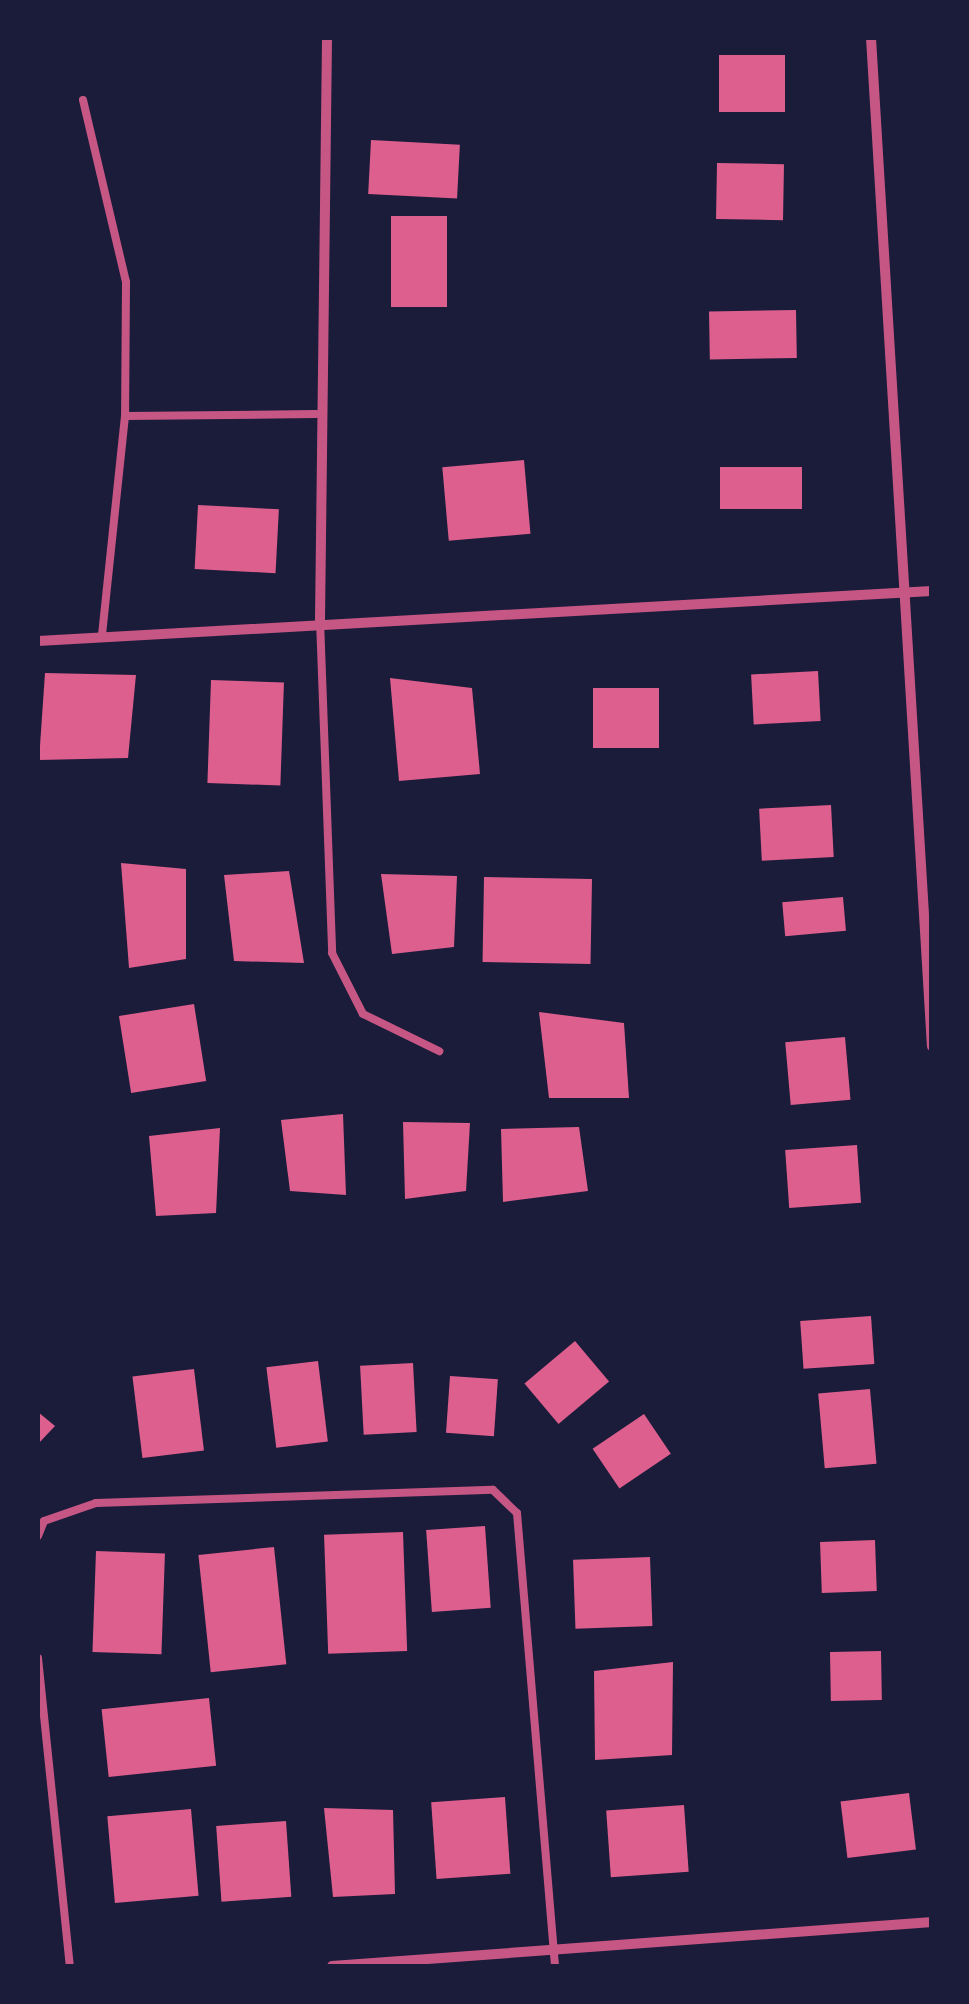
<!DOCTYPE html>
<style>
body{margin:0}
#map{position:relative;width:969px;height:2004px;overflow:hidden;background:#1b1b3a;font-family:"Noto Sans",sans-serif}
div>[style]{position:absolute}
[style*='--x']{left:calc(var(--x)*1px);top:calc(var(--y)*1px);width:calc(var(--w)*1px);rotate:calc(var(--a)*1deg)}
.building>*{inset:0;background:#dd5f8e;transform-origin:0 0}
.service>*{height:8px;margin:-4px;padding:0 4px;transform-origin:4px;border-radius:4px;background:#c65784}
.minor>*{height:10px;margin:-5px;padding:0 5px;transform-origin:5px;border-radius:5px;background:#c65784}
span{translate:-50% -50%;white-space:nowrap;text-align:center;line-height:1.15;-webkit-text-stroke:10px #1b1b3a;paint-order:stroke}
.frame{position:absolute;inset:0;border:40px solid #1b1b3a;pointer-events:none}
</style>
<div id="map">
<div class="building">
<i style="left:785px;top:55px;width:57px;height:66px;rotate:90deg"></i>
<i style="left:371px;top:140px;width:89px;height:54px;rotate:3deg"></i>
<i style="left:717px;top:163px;width:67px;height:56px;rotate:1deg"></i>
<i style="left:391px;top:216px;width:56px;height:91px"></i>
<i style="left:796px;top:310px;width:48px;height:87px;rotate:89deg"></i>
<i style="left:524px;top:460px;width:74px;height:82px;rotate:85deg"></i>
<i style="left:720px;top:467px;width:82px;height:42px"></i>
<i style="left:198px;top:505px;width:81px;height:64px;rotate:3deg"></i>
<i style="left:818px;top:671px;width:50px;height:67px;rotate:87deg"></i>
<i style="clip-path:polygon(45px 673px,136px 675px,128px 758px,39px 760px)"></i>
<i style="clip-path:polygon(390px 678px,472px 688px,480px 774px,399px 781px)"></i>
<i style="left:211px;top:680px;width:73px;height:103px;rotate:2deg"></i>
<i style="left:659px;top:688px;width:60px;height:66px;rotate:90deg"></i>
<i style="left:831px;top:805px;width:52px;height:72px;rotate:87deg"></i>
<i style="clip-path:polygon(121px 863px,186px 869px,186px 959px,129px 968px)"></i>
<i style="clip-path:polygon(289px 871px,304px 963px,234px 961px,224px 875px)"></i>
<i style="clip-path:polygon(381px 874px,457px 876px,454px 947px,392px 954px)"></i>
<i style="left:592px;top:879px;width:85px;height:108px;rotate:91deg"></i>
<i style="left:843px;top:897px;width:34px;height:61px;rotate:85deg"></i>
<i style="left:194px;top:1004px;width:78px;height:76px;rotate:81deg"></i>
<i style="clip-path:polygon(539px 1012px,624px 1023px,629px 1098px,549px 1098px)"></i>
<i style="left:845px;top:1037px;width:63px;height:60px;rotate:85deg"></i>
<i style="clip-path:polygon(343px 1114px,346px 1195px,290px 1191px,281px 1120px)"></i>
<i style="clip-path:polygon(403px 1122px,470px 1123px,466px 1191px,405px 1199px)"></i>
<i style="clip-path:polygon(579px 1127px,588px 1191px,503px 1202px,501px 1129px)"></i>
<i style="clip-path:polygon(220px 1128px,216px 1213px,156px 1216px,149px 1136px)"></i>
<i style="left:857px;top:1145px;width:58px;height:72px;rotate:86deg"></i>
<i style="left:871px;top:1316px;width:48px;height:71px;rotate:86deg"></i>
<i style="left:575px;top:1341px;width:53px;height:66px;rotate:50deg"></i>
<i style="left:318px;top:1361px;width:81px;height:52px;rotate:83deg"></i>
<i style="left:413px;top:1363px;width:69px;height:53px;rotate:87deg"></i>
<i style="left:194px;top:1369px;width:82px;height:62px;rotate:83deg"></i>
<i style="left:450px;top:1376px;width:48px;height:57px;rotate:4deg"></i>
<i style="left:870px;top:1389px;width:75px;height:52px;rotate:85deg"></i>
<i style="clip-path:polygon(38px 1412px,55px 1426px,38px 1444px)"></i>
<i style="left:644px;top:1414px;width:48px;height:62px;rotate:56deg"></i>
<i style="left:485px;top:1526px;width:82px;height:59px;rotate:86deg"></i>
<i style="left:403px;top:1532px;width:119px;height:79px;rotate:88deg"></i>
<i style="left:875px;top:1540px;width:51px;height:55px;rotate:88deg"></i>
<i style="left:274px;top:1547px;width:118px;height:76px;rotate:84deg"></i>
<i style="left:96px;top:1551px;width:69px;height:101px;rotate:2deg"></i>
<i style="left:650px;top:1557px;width:69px;height:77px;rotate:88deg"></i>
<i style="left:881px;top:1651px;width:49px;height:51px;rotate:89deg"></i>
<i style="clip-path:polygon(673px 1662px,672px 1755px,595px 1760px,594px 1671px)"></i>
<i style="left:209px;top:1698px;width:68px;height:108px;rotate:84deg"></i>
<i style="left:909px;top:1793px;width:57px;height:69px;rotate:83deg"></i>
<i style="left:505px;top:1797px;width:77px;height:74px;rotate:86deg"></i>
<i style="left:684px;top:1805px;width:67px;height:78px;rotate:86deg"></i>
<i style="clip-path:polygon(324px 1808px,393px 1810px,395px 1894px,333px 1897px)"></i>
<i style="left:191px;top:1809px;width:87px;height:84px;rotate:85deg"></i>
<i style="left:286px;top:1821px;width:76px;height:70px;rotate:86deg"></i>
</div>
<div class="service">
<i style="--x:83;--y:100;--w:187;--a:76.7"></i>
<i style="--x:126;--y:282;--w:134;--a:90.4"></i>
<i style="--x:125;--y:416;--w:220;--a:96"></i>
<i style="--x:125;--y:416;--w:191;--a:-0.6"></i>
<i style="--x:320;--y:620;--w:333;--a:87.9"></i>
<i style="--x:332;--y:953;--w:68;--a:63.1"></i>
<i style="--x:363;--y:1014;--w:85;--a:26"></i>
<i style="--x:38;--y:1536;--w:16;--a:-68"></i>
<i style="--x:44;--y:1521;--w:55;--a:-19.1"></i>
<i style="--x:96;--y:1503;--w:397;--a:-1.9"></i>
<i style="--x:493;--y:1490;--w:33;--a:44"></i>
<i style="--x:517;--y:1513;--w:455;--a:85.2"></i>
<i style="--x:38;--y:1658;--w:310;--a:84.1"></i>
</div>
<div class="minor">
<i style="--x:871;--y:38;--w:1010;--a:86.54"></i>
<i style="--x:320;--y:620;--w:582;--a:-89.31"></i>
<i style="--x:38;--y:641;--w:895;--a:-3.2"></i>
<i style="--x:332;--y:1966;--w:602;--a:-4.19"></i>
</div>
<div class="frame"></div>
</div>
